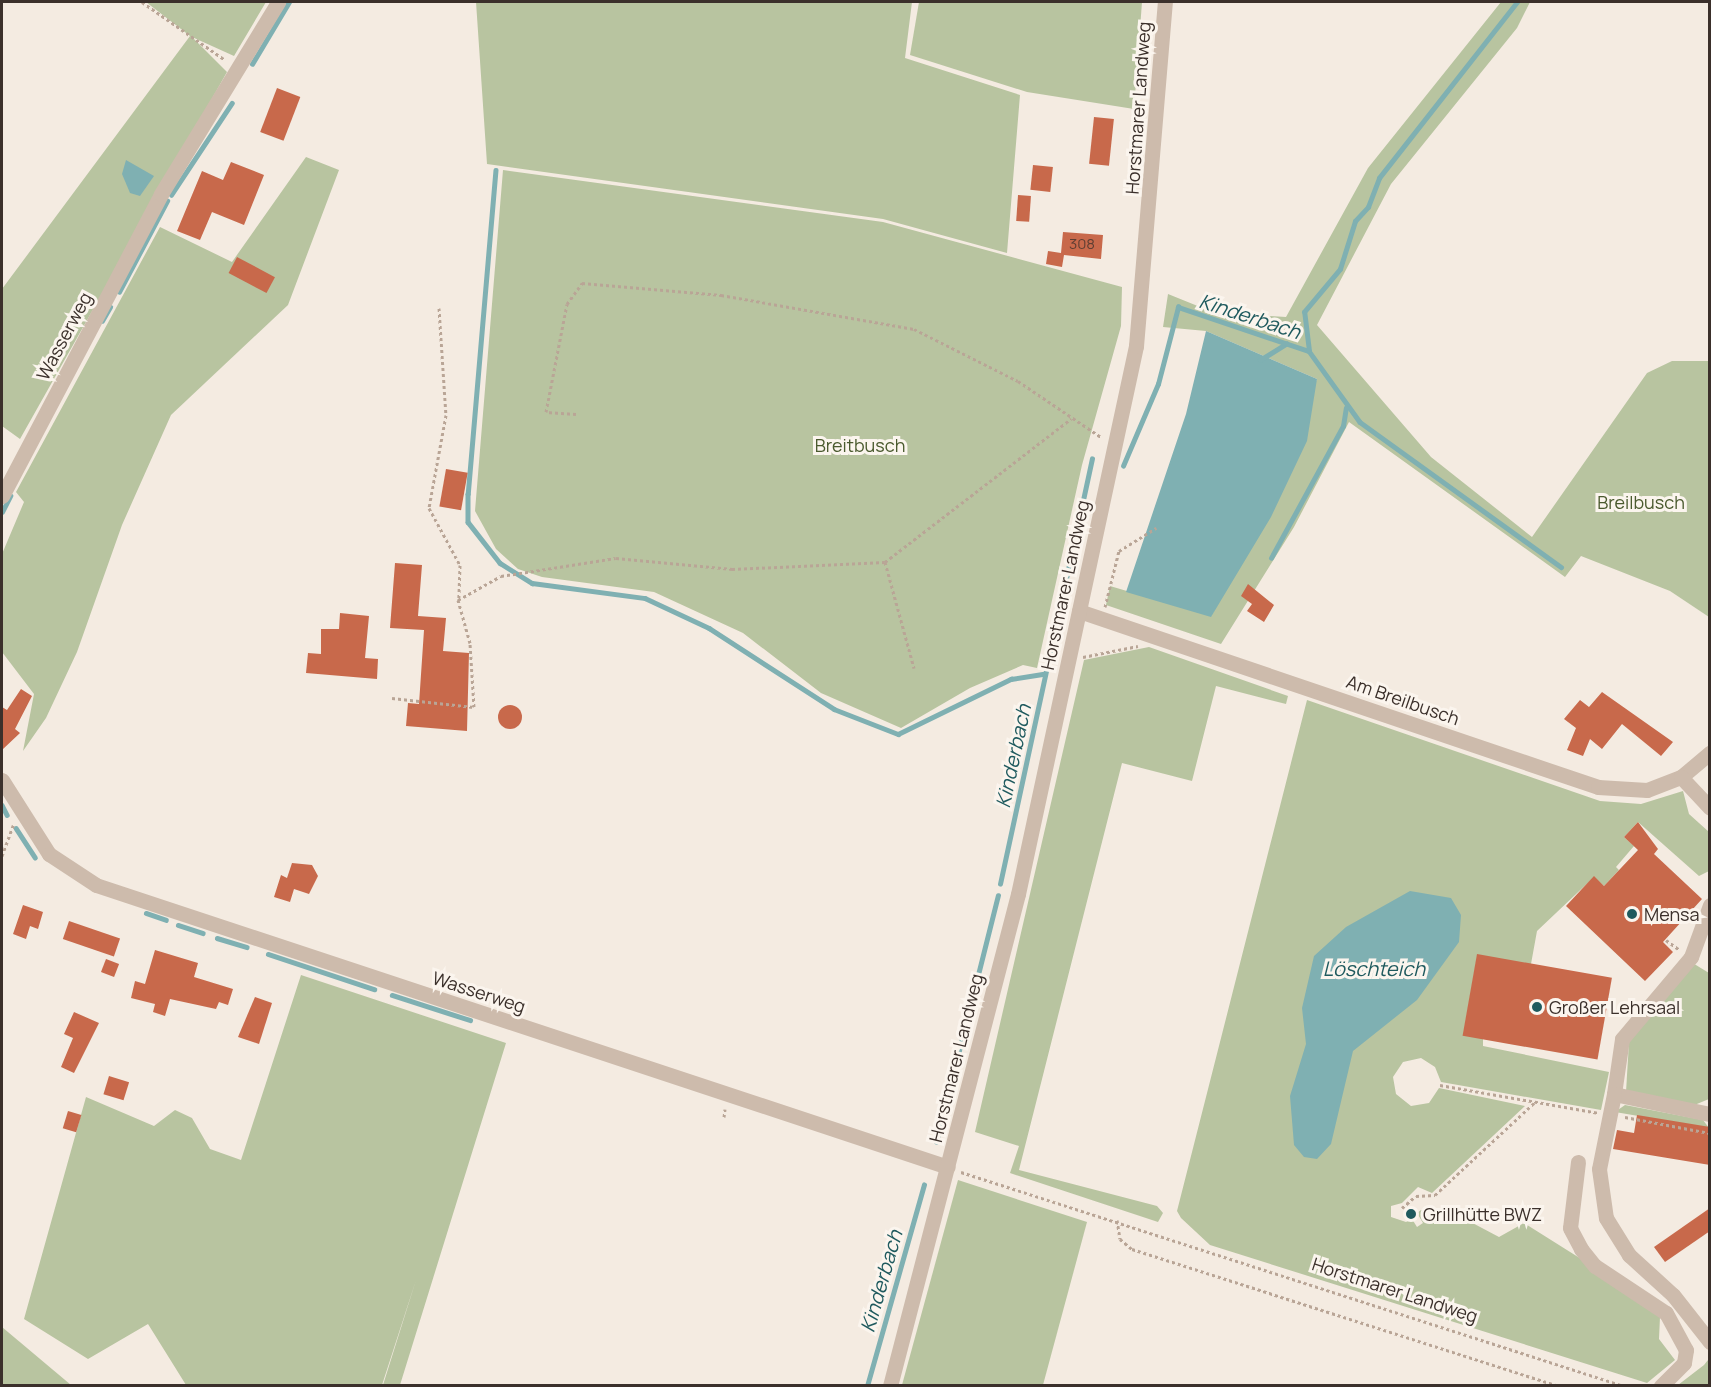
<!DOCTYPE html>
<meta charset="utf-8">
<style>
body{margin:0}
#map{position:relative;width:1711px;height:1387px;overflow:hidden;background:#f4ebe1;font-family:Manrope,sans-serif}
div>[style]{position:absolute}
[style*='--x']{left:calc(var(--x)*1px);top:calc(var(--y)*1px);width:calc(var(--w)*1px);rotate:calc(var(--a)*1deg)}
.green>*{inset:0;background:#b8c4a0}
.water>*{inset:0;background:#7fb0b2}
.stream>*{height:4.5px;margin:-2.25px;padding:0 2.25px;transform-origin:2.25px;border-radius:2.25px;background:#7fb0b2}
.building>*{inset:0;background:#c8694b;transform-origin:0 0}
.round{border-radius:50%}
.path>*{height:3px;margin-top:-1.5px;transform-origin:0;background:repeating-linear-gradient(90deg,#b9a596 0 3px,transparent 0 6px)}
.minor>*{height:15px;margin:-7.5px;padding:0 7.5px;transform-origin:7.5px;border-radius:7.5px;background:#cdbbac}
.dots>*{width:16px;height:16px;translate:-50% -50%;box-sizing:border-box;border:3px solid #fbf5ee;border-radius:50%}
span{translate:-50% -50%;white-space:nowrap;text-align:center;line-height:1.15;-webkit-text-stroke:6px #fbf5ee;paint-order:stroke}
.number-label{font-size:15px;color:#5e3e33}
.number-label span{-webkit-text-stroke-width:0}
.street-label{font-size:18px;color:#3b302b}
.park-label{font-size:18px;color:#4a5a2e}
.poi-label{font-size:18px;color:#3b302b}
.left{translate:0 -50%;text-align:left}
.water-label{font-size:20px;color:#1f5a5e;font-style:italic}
.frame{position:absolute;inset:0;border:3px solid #3b302b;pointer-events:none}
</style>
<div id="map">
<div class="green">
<i style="clip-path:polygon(146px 2px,266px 2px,234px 56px,192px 37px,227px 72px,20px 439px,2px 426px,2px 289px,190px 36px)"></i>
<i style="clip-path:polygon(476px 2px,912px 2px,905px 58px,1020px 95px,1007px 253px,883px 219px,487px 164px)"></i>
<i style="clip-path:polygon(919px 2px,1142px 2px,1134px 109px,1027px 92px,910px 55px)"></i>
<i style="clip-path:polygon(1501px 2px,1530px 2px,1517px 28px,1391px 184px,1317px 325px,1431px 457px,1532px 537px,1647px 373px,1672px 361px,1709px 361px,1709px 617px,1670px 591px,1581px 556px,1565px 577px,1349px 422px,1294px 527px,1221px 644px,1106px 605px,1110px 586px,1211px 616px,1234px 576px,1317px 379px,1206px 331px,1163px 327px,1168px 294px,1215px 313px,1286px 317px,1368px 168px)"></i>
<i style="clip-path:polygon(306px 157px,339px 170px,288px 305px,171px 415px,122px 525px,77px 652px,46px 718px,23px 751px,34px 694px,2px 652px,2px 554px,24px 502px,16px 492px,160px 227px,232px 262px)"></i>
<i style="clip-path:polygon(503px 170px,883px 222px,1122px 287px,1121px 326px,1082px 465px,1037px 668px,1023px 665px,970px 688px,901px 728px,821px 693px,743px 633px,654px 592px,542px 577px,518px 569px,496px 549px,475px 511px)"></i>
<i style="clip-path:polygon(1149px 647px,1288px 696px,1286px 704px,1216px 686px,1192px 781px,1122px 763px,1019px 1170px,1157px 1206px,1163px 1213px,1158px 1222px,1010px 1173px,1019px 1146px,975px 1132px,1084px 660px)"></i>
<i style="clip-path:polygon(1307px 700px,1600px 801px,1641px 804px,1683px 791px,1689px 814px,1709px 832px,1709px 871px,1699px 876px,1638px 822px,1624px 837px,1634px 846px,1616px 867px,1619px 870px,1604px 886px,1594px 877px,1537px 931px,1531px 964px,1483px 1039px,1483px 1046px,1609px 1072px,1601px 1110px,1441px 1082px,1435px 1067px,1421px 1058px,1403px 1062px,1393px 1077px,1396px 1094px,1411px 1106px,1429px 1103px,1439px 1088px,1525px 1106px,1432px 1193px,1418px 1187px,1402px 1203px,1391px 1206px,1391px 1217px,1406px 1222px,1412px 1219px,1417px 1227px,1423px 1223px,1417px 1213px,1421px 1210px,1448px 1210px,1499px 1237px,1524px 1223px,1586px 1262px,1660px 1317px,1659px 1339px,1675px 1360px,1647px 1383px,1210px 1245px,1181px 1218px,1177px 1211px)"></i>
<i style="clip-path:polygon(1691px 962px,1709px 973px,1709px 1099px,1692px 1106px,1626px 1092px,1629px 1042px)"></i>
<i style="clip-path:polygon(301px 975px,506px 1043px,400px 1385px,383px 1385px,416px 1280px,382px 1385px,186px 1385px,148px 1324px,88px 1359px,24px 1319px,86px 1097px,154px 1126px,175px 1110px,192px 1118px,210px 1149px,241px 1160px)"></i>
<i style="clip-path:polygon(1625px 1105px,1703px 1120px,1709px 1128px,1615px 1112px)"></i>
<i style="clip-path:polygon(958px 1180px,1087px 1222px,1043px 1385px,902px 1385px)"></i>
<i style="clip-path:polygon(2px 1327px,71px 1385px,2px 1385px)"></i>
<i style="clip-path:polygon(1708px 1360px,1709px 1385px,1678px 1385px,1704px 1365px)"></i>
</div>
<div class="water">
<i style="clip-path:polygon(126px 160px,154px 176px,140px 196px,130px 193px,122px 174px)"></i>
<i style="clip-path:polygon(1206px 331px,1317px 379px,1307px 441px,1271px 517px,1211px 617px,1126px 592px,1186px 414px)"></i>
<i style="clip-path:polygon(1410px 891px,1451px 898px,1461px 915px,1459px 942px,1417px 1000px,1353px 1051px,1331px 1144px,1317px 1159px,1304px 1157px,1294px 1145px,1290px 1096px,1306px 1044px,1302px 1008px,1314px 956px,1346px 927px)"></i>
</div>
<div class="stream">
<i style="--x:252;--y:64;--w:72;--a:-59.2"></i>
<i style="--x:496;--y:170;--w:325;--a:94.9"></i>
<i style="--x:468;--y:494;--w:28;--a:90"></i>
<i style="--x:468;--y:522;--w:52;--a:52"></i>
<i style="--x:500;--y:563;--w:38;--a:32"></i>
<i style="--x:532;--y:583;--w:114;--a:7.6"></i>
<i style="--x:645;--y:598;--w:71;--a:25.1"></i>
<i style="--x:709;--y:628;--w:149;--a:32.9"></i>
<i style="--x:834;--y:709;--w:69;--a:21.3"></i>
<i style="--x:898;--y:734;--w:126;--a:-26"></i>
<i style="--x:1011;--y:679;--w:33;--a:-9"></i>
<i style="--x:171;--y:195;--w:110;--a:-56.5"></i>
<i style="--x:119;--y:292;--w:103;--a:-62.2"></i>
<i style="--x:102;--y:321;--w:16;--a:-60"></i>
<i style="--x:1309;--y:351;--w:87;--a:54.3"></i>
<i style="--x:1360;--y:422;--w:248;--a:35.8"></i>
<i style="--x:1260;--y:360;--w:31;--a:-32"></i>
<i style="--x:1123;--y:466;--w:89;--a:-66.9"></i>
<i style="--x:1158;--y:384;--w:80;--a:-75.4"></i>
<i style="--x:1178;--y:307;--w:138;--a:18.6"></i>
<i style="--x:1309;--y:351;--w:39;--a:-97"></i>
<i style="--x:1304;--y:312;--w:56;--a:-50.1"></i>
<i style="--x:1340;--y:269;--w:50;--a:-72.6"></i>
<i style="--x:1355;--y:221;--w:19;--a:-47"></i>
<i style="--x:1368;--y:207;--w:31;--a:-69"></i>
<i style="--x:1379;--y:178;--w:224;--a:-51.9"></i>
<i style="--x:2;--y:512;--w:18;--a:-63"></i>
<i style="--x:1271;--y:558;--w:150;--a:-61.4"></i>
<i style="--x:1343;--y:426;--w:18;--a:-81"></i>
<i style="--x:2;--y:805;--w:11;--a:63"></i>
<i style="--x:16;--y:828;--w:35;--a:57"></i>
<i style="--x:1000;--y:884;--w:435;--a:-77.8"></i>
<i style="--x:146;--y:913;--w:21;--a:19"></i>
<i style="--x:178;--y:925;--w:26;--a:18"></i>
<i style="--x:217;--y:938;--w:31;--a:17"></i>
<i style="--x:268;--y:954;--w:112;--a:18.3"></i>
<i style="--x:392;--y:995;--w:82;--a:17.8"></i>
<i style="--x:936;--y:1142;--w:254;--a:-75.9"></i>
<i style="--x:867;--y:1386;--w:209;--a:-74.2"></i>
</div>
<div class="building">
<i style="left:277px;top:88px;width:25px;height:47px;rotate:21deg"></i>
<i style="left:1094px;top:117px;width:20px;height:47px;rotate:6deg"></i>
<i style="clip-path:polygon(231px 162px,264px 175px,244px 225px,212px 212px,200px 240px,177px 231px,202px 171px,223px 180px)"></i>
<i style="left:1033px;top:165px;width:20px;height:25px;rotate:6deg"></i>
<i style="left:1018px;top:195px;width:13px;height:26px;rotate:4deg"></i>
<i style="clip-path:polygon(1063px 232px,1103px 235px,1101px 259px,1064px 255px,1062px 267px,1046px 264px,1048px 251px,1061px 253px)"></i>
<i style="left:237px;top:257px;width:43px;height:18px;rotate:28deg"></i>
<i style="left:446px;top:469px;width:22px;height:38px;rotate:10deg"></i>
<i style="clip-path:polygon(395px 563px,422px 565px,418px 616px,446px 618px,443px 651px,469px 653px,467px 731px,406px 726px,408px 703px,419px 704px,424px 630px,390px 628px)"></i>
<i style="clip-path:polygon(1248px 584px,1274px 605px,1264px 622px,1247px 611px,1252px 604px,1241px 596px)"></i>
<i style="clip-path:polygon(340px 613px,369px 616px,365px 658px,378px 659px,377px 679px,306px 673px,308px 653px,321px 654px,321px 629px,339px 629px)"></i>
<i style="clip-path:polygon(21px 689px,32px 696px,15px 729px,20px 733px,2px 750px,2px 707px,7px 710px)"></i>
<i style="clip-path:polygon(1602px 692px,1673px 742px,1661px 756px,1622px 724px,1602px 749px,1590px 739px,1583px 756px,1567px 750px,1576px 728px,1564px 719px,1580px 700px,1589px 707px)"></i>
<i class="round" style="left:498px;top:705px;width:24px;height:24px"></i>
<i style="clip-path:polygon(1638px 822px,1658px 849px,1654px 854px,1702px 899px,1663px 942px,1673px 952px,1645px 981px,1566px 906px,1594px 876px,1604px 886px,1638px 850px,1624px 837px)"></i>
<i style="clip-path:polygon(292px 863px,312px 865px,318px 876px,309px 894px,294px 889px,290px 902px,274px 897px,281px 875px,287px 878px)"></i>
<i style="clip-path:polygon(23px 905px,43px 912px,38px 929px,30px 926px,26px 939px,13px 934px)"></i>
<i style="left:69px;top:921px;width:54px;height:19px;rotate:19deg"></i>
<i style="clip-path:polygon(155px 950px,198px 963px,194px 977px,233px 989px,228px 1005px,219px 1002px,216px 1009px,170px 999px,165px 1016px,153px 1012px,155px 1004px,131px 998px,135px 981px,145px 984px)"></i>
<i style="left:1477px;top:954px;width:137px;height:83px;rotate:10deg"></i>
<i style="left:106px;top:959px;width:14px;height:14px;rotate:21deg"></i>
<i style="clip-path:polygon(255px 997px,272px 1003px,259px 1044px,238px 1037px)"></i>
<i style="clip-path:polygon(74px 1012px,99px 1023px,74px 1073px,61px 1067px,73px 1038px,64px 1034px)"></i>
<i style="left:109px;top:1076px;width:21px;height:19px;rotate:17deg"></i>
<i style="left:68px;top:1111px;width:14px;height:18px;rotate:17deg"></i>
<i style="clip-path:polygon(1637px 1115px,1710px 1127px,1710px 1165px,1613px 1149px,1617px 1130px,1634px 1133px)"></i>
<i style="clip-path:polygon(1710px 1208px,1710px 1231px,1665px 1262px,1654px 1247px)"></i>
</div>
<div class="path">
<i style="--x:142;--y:2;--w:101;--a:34.9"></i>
<i style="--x:439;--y:308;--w:107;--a:86.3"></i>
<i style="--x:446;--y:415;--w:95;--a:100.4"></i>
<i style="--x:429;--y:508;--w:65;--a:61.5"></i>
<i style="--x:460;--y:565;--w:34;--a:92"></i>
<i style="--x:576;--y:414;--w:30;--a:-176"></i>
<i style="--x:546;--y:412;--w:110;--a:-79"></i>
<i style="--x:567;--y:304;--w:26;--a:-54"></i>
<i style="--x:582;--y:283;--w:140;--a:4.9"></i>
<i style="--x:721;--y:295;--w:196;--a:10"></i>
<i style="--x:914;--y:329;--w:116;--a:26.6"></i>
<i style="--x:1018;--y:381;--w:100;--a:34"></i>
<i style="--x:885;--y:562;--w:110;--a:74.7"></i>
<i style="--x:1105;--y:607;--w:58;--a:-76"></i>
<i style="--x:1119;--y:551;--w:44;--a:-31.9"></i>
<i style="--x:1083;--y:657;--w:56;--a:-11.3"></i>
<i style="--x:392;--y:698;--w:82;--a:6.3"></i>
<i style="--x:474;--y:707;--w:64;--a:-93.6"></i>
<i style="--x:470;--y:643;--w:45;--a:-105.6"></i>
<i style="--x:458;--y:600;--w:49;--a:-29.2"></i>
<i style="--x:501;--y:576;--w:116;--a:-8.9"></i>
<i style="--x:616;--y:558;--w:117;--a:5.4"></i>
<i style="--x:732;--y:569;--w:153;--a:-2.6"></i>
<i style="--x:885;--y:562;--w:235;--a:-37.6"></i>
<i style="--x:2;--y:856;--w:33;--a:-70"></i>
<i style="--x:1666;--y:940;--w:17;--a:36"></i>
<i style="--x:1440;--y:1085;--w:160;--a:10"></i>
<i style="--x:724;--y:1117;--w:8;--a:-83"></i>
<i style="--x:1625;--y:1117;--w:86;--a:10.7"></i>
<i style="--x:961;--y:1172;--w:697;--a:17.89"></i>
<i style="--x:1402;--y:1208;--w:18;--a:-41"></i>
<i style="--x:1416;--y:1196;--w:19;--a:-3"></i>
<i style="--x:1435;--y:1195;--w:137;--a:-42.9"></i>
<i style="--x:1117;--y:1220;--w:19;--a:81"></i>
<i style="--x:1120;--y:1239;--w:16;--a:40"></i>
<i style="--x:1132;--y:1249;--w:448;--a:17.8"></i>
</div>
<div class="minor">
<i style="--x:2;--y:496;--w:341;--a:-62.2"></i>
<i style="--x:161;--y:194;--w:225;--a:-58.6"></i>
<i style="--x:1079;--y:611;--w:548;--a:18.73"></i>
<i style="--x:1598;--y:787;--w:49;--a:3.5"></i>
<i style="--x:1647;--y:790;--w:36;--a:-21"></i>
<i style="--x:1681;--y:777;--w:38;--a:-40"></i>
<i style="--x:1681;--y:777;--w:42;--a:46.9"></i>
<i style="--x:2;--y:780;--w:88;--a:57.6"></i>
<i style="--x:49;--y:854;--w:56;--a:33.4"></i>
<i style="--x:96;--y:885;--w:897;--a:18.31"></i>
<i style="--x:1710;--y:905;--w:55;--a:110.1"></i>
<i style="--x:1691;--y:957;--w:107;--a:130.1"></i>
<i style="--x:1622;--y:1039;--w:56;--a:98.3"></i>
<i style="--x:1614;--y:1094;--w:98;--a:11.8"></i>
<i style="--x:1614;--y:1094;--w:76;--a:101.3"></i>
<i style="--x:1599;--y:1169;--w:49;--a:81.9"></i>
<i style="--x:1606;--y:1218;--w:44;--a:58.1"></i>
<i style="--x:1629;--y:1255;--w:59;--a:42.3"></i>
<i style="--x:1673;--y:1295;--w:60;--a:51.8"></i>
<i style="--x:1578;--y:1162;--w:66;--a:96.9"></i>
<i style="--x:1570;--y:1228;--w:24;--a:62"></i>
<i style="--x:1581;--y:1249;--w:22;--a:51"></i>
<i style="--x:1595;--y:1266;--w:85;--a:33.5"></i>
<i style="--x:1666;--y:1313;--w:42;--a:61.6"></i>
<i style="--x:1686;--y:1350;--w:13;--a:99"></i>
<i style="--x:1684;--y:1363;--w:33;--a:135"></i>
<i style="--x:890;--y:1386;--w:508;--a:-75.42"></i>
<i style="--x:1018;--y:894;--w:561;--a:-77.85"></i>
<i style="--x:1136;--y:346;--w:345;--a:-85.2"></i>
</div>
<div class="dots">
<i style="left:1632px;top:914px;background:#1f5a5e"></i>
<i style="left:1537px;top:1007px;background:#1f5a5e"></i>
<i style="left:1411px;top:1214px;background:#1f5a5e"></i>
</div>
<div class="number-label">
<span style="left:1082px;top:244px">308</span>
</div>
<div class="street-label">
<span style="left:1138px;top:108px;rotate:-86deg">Horstmarer Landweg</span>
<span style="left:64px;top:336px;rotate:-62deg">Wasserweg</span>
<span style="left:1065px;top:585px;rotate:-78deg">Horstmarer Landweg</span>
<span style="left:1403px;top:700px;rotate:19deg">Am Breilbusch</span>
<span style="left:479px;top:992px;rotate:18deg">Wasserweg</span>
<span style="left:956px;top:1058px;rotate:-76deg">Horstmarer Landweg</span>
<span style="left:1395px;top:1290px;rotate:18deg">Horstmarer Landweg</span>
</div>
<div class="park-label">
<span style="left:860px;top:445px">Breitbusch</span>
<span style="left:1641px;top:502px">Breilbusch</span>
</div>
<div class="poi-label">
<span class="left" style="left:1644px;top:914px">Mensa</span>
<span class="left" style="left:1549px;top:1007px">Großer Lehrsaal</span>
<span class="left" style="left:1423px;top:1214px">Grillhütte BWZ</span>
</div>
<div class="water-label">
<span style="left:1250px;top:316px;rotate:18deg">Kinderbach</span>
<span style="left:1013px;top:756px;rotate:-78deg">Kinderbach</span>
<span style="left:1374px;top:968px">Löschteich</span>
<span style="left:881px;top:1281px;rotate:-74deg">Kinderbach</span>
</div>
<div class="frame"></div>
</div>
